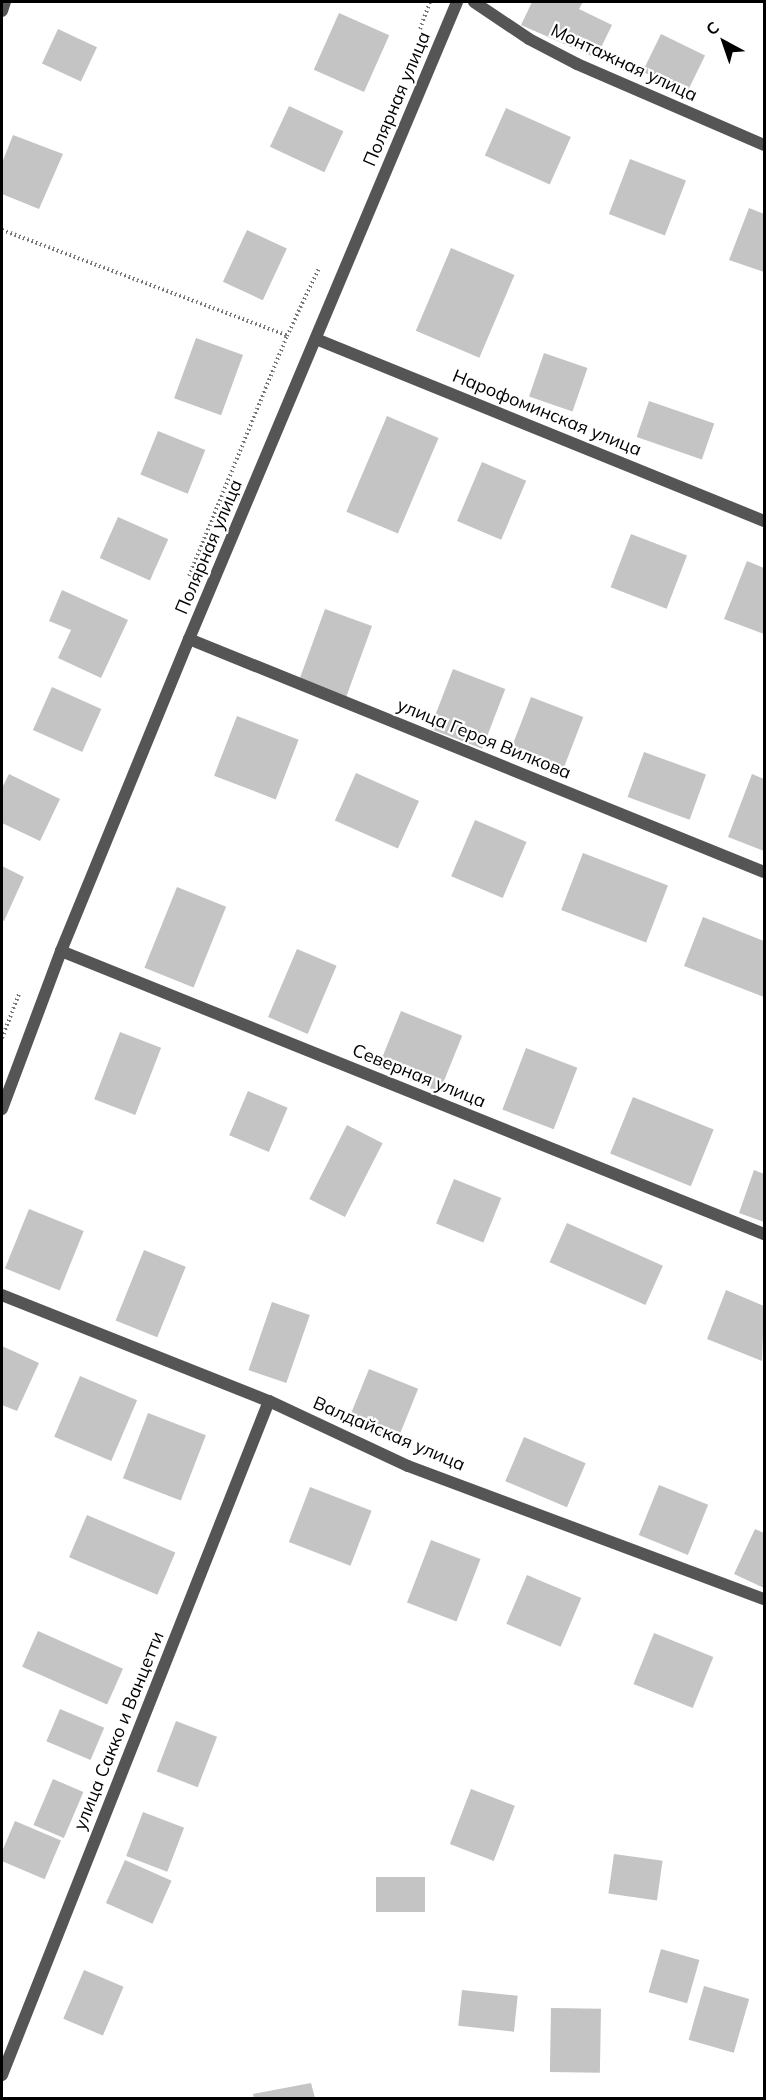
<!DOCTYPE html>
<meta charset="utf-8">
<style>
body{margin:0}
#map{position:relative;width:766px;height:2100px;overflow:hidden;background:#fff;font-family:Mulish,sans-serif}
div>[style]{position:absolute}
[style*='--x']{left:calc(var(--x)*1px);top:calc(var(--y)*1px);width:calc(var(--w)*1px);rotate:calc(var(--a)*1deg)}
.building>*{inset:0;background:#c4c4c4;transform-origin:0 0}
.path>*{height:4px;margin-top:-2px;transform-origin:0;background:repeating-linear-gradient(90deg,#777 0 1.5px,transparent 0 4.5px)}
.street>*{height:12px;margin:-6px;padding:0 6px;transform-origin:6px;border-radius:6px;background:#555}
span{translate:-50% -50%;white-space:nowrap;text-align:center;line-height:1.15;-webkit-text-stroke:4.5px #fff;paint-order:stroke}
.street-label{font-size:18px;color:#000}
.frame{position:absolute;inset:0;border:3px solid #000;pointer-events:none}
.north{position:absolute;left:694px;top:12px;width:60px;height:60px;-webkit-text-stroke:4px #fff;paint-order:stroke;rotate:320deg;font-size:16px;font-weight:700;line-height:24px;text-align:center;color:#000}
.north::after{content:'';display:block;margin:auto;width:21px;height:27px;background:#000;clip-path:polygon(50% 0,100% 100%,50% 72%,0 100%)}
</style>
<div id="map">
<div class="building">
<i style="clip-path:polygon(532px 2px,583px 2px,579px 9px,612px 25px,596px 58px,521px 25px)"></i>
<i style="left:339px;top:13px;width:55px;height:62px;rotate:24deg"></i>
<i style="left:58px;top:29px;width:43px;height:38px;rotate:25deg"></i>
<i style="left:661px;top:34px;width:49px;height:42px;rotate:26deg"></i>
<i style="left:289px;top:106px;width:60px;height:45px;rotate:25deg"></i>
<i style="left:506px;top:108px;width:71px;height:52px;rotate:24deg"></i>
<i style="clip-path:polygon(13px 135px,63px 154px,39px 209px,2px 194px,2px 163px)"></i>
<i style="left:630px;top:159px;width:60px;height:59px;rotate:21deg"></i>
<i style="clip-path:polygon(749px 208px,764px 214px,764px 272px,729px 260px)"></i>
<i style="left:247px;top:230px;width:44px;height:57px;rotate:25deg"></i>
<i style="left:451px;top:248px;width:69px;height:90px;rotate:23deg"></i>
<i style="left:196px;top:338px;width:50px;height:64px;rotate:20deg"></i>
<i style="left:544px;top:353px;width:46px;height:46px;rotate:19deg"></i>
<i style="left:649px;top:401px;width:69px;height:38px;rotate:19deg"></i>
<i style="left:387px;top:416px;width:56px;height:104px;rotate:23deg"></i>
<i style="left:158px;top:431px;width:51px;height:47px;rotate:22deg"></i>
<i style="left:482px;top:462px;width:48px;height:64px;rotate:23deg"></i>
<i style="left:118px;top:517px;width:55px;height:45px;rotate:24deg"></i>
<i style="left:631px;top:534px;width:60px;height:57px;rotate:21deg"></i>
<i style="clip-path:polygon(747px 561px,764px 568px,764px 634px,724px 619px)"></i>
<i style="clip-path:polygon(62px 590px,128px 620px,101px 678px,58px 658px,71px 630px,49px 621px)"></i>
<i style="left:325px;top:609px;width:50px;height:76px;rotate:20deg"></i>
<i style="left:453px;top:669px;width:56px;height:64px;rotate:21deg"></i>
<i style="left:52px;top:687px;width:54px;height:47px;rotate:24deg"></i>
<i style="left:531px;top:697px;width:56px;height:63px;rotate:21deg"></i>
<i style="left:237px;top:716px;width:66px;height:64px;rotate:21deg"></i>
<i style="left:644px;top:752px;width:66px;height:48px;rotate:20deg"></i>
<i style="left:356px;top:773px;width:69px;height:52px;rotate:24deg"></i>
<i style="clip-path:polygon(9px 774px,60px 799px,40px 841px,2px 823px,2px 788px)"></i>
<i style="clip-path:polygon(752px 774px,764px 779px,764px 851px,728px 837px)"></i>
<i style="left:475px;top:820px;width:56px;height:61px;rotate:23deg"></i>
<i style="left:583px;top:853px;width:91px;height:61px;rotate:21deg"></i>
<i style="clip-path:polygon(2px 866px,24px 877px,4px 921px,2px 920px)"></i>
<i style="left:177px;top:887px;width:53px;height:87px;rotate:22deg"></i>
<i style="clip-path:polygon(703px 917px,764px 941px,764px 997px,684px 966px)"></i>
<i style="left:297px;top:949px;width:43px;height:74px;rotate:23deg"></i>
<i style="left:401px;top:1011px;width:66px;height:61px;rotate:22deg"></i>
<i style="left:120px;top:1032px;width:44px;height:72px;rotate:21deg"></i>
<i style="left:526px;top:1048px;width:55px;height:66px;rotate:21deg"></i>
<i style="left:248px;top:1091px;width:43px;height:48px;rotate:23deg"></i>
<i style="left:633px;top:1097px;width:87px;height:61px;rotate:22deg"></i>
<i style="left:347px;top:1125px;width:40px;height:83px;rotate:27deg"></i>
<i style="clip-path:polygon(754px 1170px,764px 1174px,764px 1222px,739px 1213px)"></i>
<i style="left:454px;top:1179px;width:51px;height:48px;rotate:22deg"></i>
<i style="left:29px;top:1209px;width:59px;height:64px;rotate:22deg"></i>
<i style="left:567px;top:1223px;width:105px;height:43px;rotate:24deg"></i>
<i style="left:144px;top:1250px;width:45px;height:76px;rotate:22deg"></i>
<i style="clip-path:polygon(726px 1290px,764px 1306px,762px 1361px,707px 1339px)"></i>
<i style="left:272px;top:1302px;width:40px;height:72px;rotate:19deg"></i>
<i style="clip-path:polygon(2px 1346px,39px 1363px,17px 1411px,2px 1405px)"></i>
<i style="left:369px;top:1369px;width:53px;height:54px;rotate:22deg"></i>
<i style="left:80px;top:1376px;width:62px;height:66px;rotate:23deg"></i>
<i style="left:148px;top:1413px;width:62px;height:70px;rotate:21deg"></i>
<i style="left:524px;top:1437px;width:67px;height:48px;rotate:23deg"></i>
<i style="left:659px;top:1485px;width:53px;height:54px;rotate:22deg"></i>
<i style="left:310px;top:1487px;width:66px;height:59px;rotate:21deg"></i>
<i style="left:87px;top:1515px;width:96px;height:46px;rotate:23deg"></i>
<i style="clip-path:polygon(755px 1529px,764px 1533px,764px 1588px,734px 1574px)"></i>
<i style="left:431px;top:1540px;width:53px;height:67px;rotate:21deg"></i>
<i style="left:527px;top:1575px;width:59px;height:53px;rotate:23deg"></i>
<i style="left:38px;top:1631px;width:93px;height:39px;rotate:24deg"></i>
<i style="left:654px;top:1633px;width:64px;height:55px;rotate:22deg"></i>
<i style="left:60px;top:1709px;width:48px;height:35px;rotate:23deg"></i>
<i style="left:176px;top:1721px;width:44px;height:54px;rotate:21deg"></i>
<i style="left:53px;top:1779px;width:33px;height:50px;rotate:23deg"></i>
<i style="left:471px;top:1789px;width:47px;height:59px;rotate:21deg"></i>
<i style="left:143px;top:1812px;width:44px;height:47px;rotate:21deg"></i>
<i style="left:15px;top:1821px;width:50px;height:42px;rotate:23deg"></i>
<i style="left:614px;top:1854px;width:49px;height:40px;rotate:8deg"></i>
<i style="left:125px;top:1860px;width:51px;height:47px;rotate:24deg"></i>
<i style="left:376px;top:1877px;width:49px;height:35px"></i>
<i style="left:661px;top:1949px;width:40px;height:45px;rotate:16deg"></i>
<i style="left:84px;top:1970px;width:43px;height:53px;rotate:23deg"></i>
<i style="left:704px;top:1986px;width:47px;height:56px;rotate:16deg"></i>
<i style="left:462px;top:1990px;width:56px;height:36px;rotate:6deg"></i>
<i style="left:551px;top:2008px;width:50px;height:64px;rotate:1deg"></i>
<i style="clip-path:polygon(311px 2083px,315px 2098px,254px 2098px,253px 2094px)"></i>
</div>
<div class="path">
<i style="--x:420;--y:29;--w:29;--a:-70"></i>
<i style="--x:2;--y:230;--w:305;--a:20.3"></i>
<i style="--x:189;--y:576;--w:259;--a:-67.8"></i>
<i style="--x:287;--y:336;--w:75;--a:-64.8"></i>
<i style="--x:2;--y:1038;--w:47;--a:-68.9"></i>
</div>
<div class="street">
<i style="--x:474;--y:2;--w:66;--a:33.9"></i>
<i style="--x:529;--y:39;--w:54;--a:27.5"></i>
<i style="--x:577;--y:64;--w:204;--a:23.4"></i>
<i style="--x:2;--y:11;--w:9;--a:-72"></i>
<i style="--x:316;--y:339;--w:484;--a:22.1"></i>
<i style="--x:189;--y:639;--w:620;--a:22.06"></i>
<i style="--x:61;--y:951;--w:758;--a:21.93"></i>
<i style="--x:2;--y:1109;--w:169;--a:-69.5"></i>
<i style="--x:61;--y:951;--w:337;--a:-67.7"></i>
<i style="--x:189;--y:639;--w:691;--a:-67.18"></i>
<i style="--x:2;--y:1295;--w:287;--a:21.7"></i>
<i style="--x:269;--y:1401;--w:153;--a:25.1"></i>
<i style="--x:408;--y:1466;--w:380;--a:20.5"></i>
<i style="--x:2;--y:2075;--w:725;--a:-68.39"></i>
</div>
<div class="street-label">
<span style="left:624px;top:63px;rotate:25deg">Монтажная улица</span>
<span style="left:397px;top:99px;rotate:-67deg">Полярная улица</span>
<span style="left:547px;top:413px;rotate:22deg">Нарофоминская улица</span>
<span style="left:209px;top:547px;rotate:-67deg">Полярная улица</span>
<span style="left:484px;top:739px;rotate:22deg">улица Героя Вилкова</span>
<span style="left:419px;top:1076px;rotate:22deg">Северная улица</span>
<span style="left:389px;top:1434px;rotate:23deg">Валдайская улица</span>
<span style="left:119px;top:1731px;rotate:-68deg">улица Сакко и Ванцетти</span>
</div>
<div class="frame"></div>
<div class="north">С</div>
</div>
